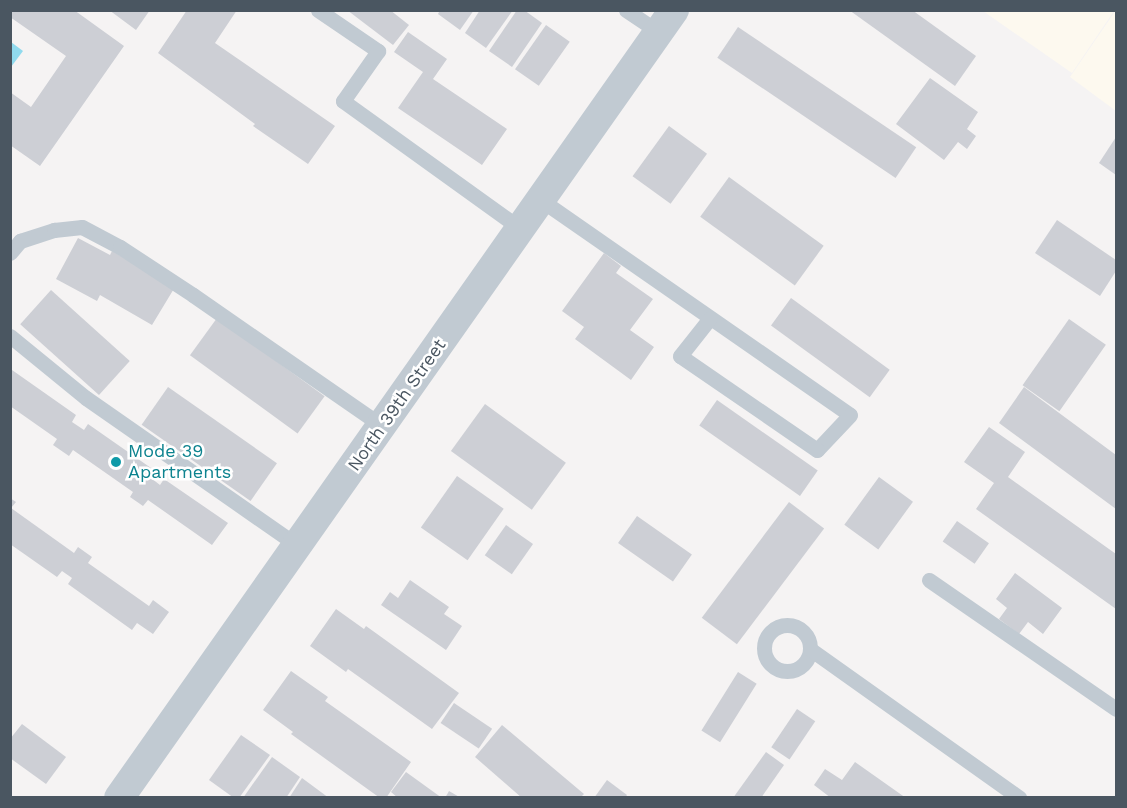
<!DOCTYPE html>
<style>
body{margin:0}
#map{position:relative;width:1127px;height:808px;overflow:hidden;background:#f5f3f3;font-family:"Work Sans",sans-serif}
div>[style]{position:absolute}
[style*='--x']{left:calc(var(--x)*1px);top:calc(var(--y)*1px);width:calc(var(--w)*1px);rotate:calc(var(--a)*1deg)}
.commercial>*{inset:0;background:#fdf9ef}
.water>*{inset:0;background:#90daee}
.building>*{inset:0;background:#cdcfd5;transform-origin:0 0}
.service>*{height:15px;margin:-7.5px;padding:0 7.5px;transform-origin:7.5px;border-radius:7.5px;background:#c1cad2}
.service>.ring{margin:-7.5px;padding:0;box-sizing:content-box;background:none;border:15px solid #c1cad2;border-radius:50%}
.minor>*{height:30px;margin:-15px;padding:0 15px;transform-origin:15px;border-radius:15px;background:#c1cad2}
.dots>*{width:16px;height:16px;translate:-50% -50%;box-sizing:border-box;border:3px solid #fff;border-radius:50%}
span{translate:-50% -50%;white-space:nowrap;text-align:center;line-height:1.15;-webkit-text-stroke:5px #fff;paint-order:stroke}
.street-label{font-size:18px;color:#4a5661}
.culture-label{font-size:18px;color:#0d838f}
.left{translate:0 -50%;text-align:left}
.frame{position:absolute;inset:0;border:12px solid #4a5661;pointer-events:none}
</style>
<div id="map">
<div class="commercial">
<i style="clip-path:polygon(1116px 10px,1116px 111px,1070px 77px)"></i>
<i style="clip-path:polygon(983px 11px,1114px 11px,1072px 73px)"></i>
</div>
<div class="water">
<i style="clip-path:polygon(11px 42px,23px 51px,11px 67px)"></i>
</div>
<div class="building">
<i style="clip-path:polygon(10px 10px,74px 10px,124px 46px,40px 166px,10px 145px,10px 92px,31px 107px,66px 56px,10px 17px)"></i>
<i style="clip-path:polygon(109px 10px,150px 10px,136px 30px)"></i>
<i style="clip-path:polygon(187px 10px,237px 10px,215px 43px,335px 126px,308px 164px,253px 126px,255px 124px,158px 53px)"></i>
<i style="clip-path:polygon(347px 10px,390px 10px,409px 25px,393px 45px)"></i>
<i style="clip-path:polygon(440px 10px,474px 10px,460px 30px,438px 14px)"></i>
<i style="clip-path:polygon(480px 10px,513px 10px,486px 48px,465px 33px)"></i>
<i style="clip-path:polygon(517px 10px,524px 10px,542px 23px,512px 67px,489px 51px)"></i>
<i style="clip-path:polygon(849px 10px,912px 10px,976px 56px,955px 86px)"></i>
<i style="left:546px;top:25px;width:29px;height:54px;rotate:35deg"></i>
<i style="left:738px;top:27px;width:215px;height:37px;rotate:34deg"></i>
<i style="clip-path:polygon(408px 32px,447px 59px,433px 79px,507px 129px,482px 165px,398px 108px,423px 72px,394px 52px)"></i>
<i style="clip-path:polygon(930px 78px,978px 112px,967px 129px,976px 136px,967px 149px,958px 142px,944px 160px,896px 124px)"></i>
<i style="left:669px;top:126px;width:47px;height:62px;rotate:36deg"></i>
<i style="clip-path:polygon(1116px 137px,1116px 175px,1099px 163px)"></i>
<i style="left:729px;top:177px;width:117px;height:49px;rotate:36deg"></i>
<i style="clip-path:polygon(1057px 220px,1116px 260px,1116px 271px,1100px 296px,1035px 253px)"></i>
<i style="clip-path:polygon(78px 238px,110px 255px,112px 251px,175px 287px,152px 325px,100px 295px,97px 301px,56px 279px)"></i>
<i style="clip-path:polygon(604px 253px,621px 266px,616px 273px,653px 299px,630px 330px,654px 347px,631px 380px,575px 339px,584px 327px,562px 311px)"></i>
<i style="left:51px;top:290px;width:106px;height:46px;rotate:42deg"></i>
<i style="left:791px;top:298px;width:122px;height:34px;rotate:36deg"></i>
<i style="left:217px;top:318px;width:133px;height:46px;rotate:36deg"></i>
<i style="left:1069px;top:319px;width:45px;height:81px;rotate:35deg"></i>
<i style="clip-path:polygon(12px 370px,76px 415px,72px 422px,84px 430px,88px 424px,151px 468px,147px 475px,160px 485px,164px 479px,228px 523px,212px 545px,148px 500px,143px 506px,130px 497px,133px 492px,73px 450px,69px 456px,53px 445px,57px 439px,10px 406px)"></i>
<i style="left:168px;top:387px;width:133px;height:46px;rotate:35deg"></i>
<i style="clip-path:polygon(1024px 387px,1116px 455px,1116px 509px,999px 423px)"></i>
<i style="left:717px;top:400px;width:123px;height:31px;rotate:35deg"></i>
<i style="left:485px;top:404px;width:100px;height:58px;rotate:36deg"></i>
<i style="clip-path:polygon(989px 427px,1025px 452px,1008px 477px,1116px 554px,1116px 609px,976px 509px,994px 483px,964px 462px)"></i>
<i style="left:457px;top:476px;width:57px;height:63px;rotate:35deg"></i>
<i style="left:879px;top:477px;width:42px;height:59px;rotate:36deg"></i>
<i style="clip-path:polygon(10px 498px,16px 502px,11px 508px,74px 553px,78px 547px,92px 557px,88px 563px,149px 606px,153px 600px,169px 612px,153px 634px,137px 623px,132px 630px,68px 584px,72px 578px,62px 571px,57px 577px,10px 544px)"></i>
<i style="left:789px;top:502px;width:44px;height:145px;rotate:37deg"></i>
<i style="left:637px;top:516px;width:67px;height:33px;rotate:35deg"></i>
<i style="left:957px;top:521px;width:39px;height:25px;rotate:35deg"></i>
<i style="left:506px;top:525px;width:33px;height:37px;rotate:35deg"></i>
<i style="clip-path:polygon(1015px 573px,1062px 608px,1043px 634px,1028px 622px,1019px 634px,999px 619px,1007px 608px,996px 599px)"></i>
<i style="clip-path:polygon(410px 580px,449px 607px,444px 614px,462px 626px,446px 650px,381px 605px,390px 592px,398px 598px)"></i>
<i style="clip-path:polygon(336px 609px,364px 629px,366px 626px,459px 693px,432px 729px,348px 669px,346px 672px,310px 646px)"></i>
<i style="clip-path:polygon(291px 671px,328px 697px,325px 701px,411px 762px,386px 798px,380px 798px,291px 734px,293px 732px,263px 710px)"></i>
<i style="left:738px;top:672px;width:22px;height:69px;rotate:32deg"></i>
<i style="left:454px;top:703px;width:46px;height:24px;rotate:34deg"></i>
<i style="left:797px;top:709px;width:22px;height:46px;rotate:34deg"></i>
<i style="clip-path:polygon(22px 724px,66px 757px,46px 784px,10px 758px,10px 739px)"></i>
<i style="clip-path:polygon(502px 725px,584px 794px,580px 798px,522px 798px,475px 757px)"></i>
<i style="clip-path:polygon(241px 735px,270px 755px,239px 798px,234px 798px,209px 780px)"></i>
<i style="clip-path:polygon(766px 752px,784px 765px,761px 798px,733px 798px)"></i>
<i style="clip-path:polygon(272px 757px,300px 777px,286px 798px,243px 798px)"></i>
<i style="clip-path:polygon(855px 762px,906px 798px,831px 798px,814px 785px,825px 769px,842px 780px)"></i>
<i style="clip-path:polygon(406px 772px,442px 798px,398px 798px,391px 792px)"></i>
<i style="clip-path:polygon(302px 778px,329px 798px,289px 798px)"></i>
<i style="clip-path:polygon(607px 780px,627px 795px,625px 798px,594px 798px)"></i>
<i style="clip-path:polygon(449px 791px,461px 798px,445px 798px)"></i>
</div>
<div class="service">
<i style="--x:318;--y:10;--w:73;--a:34.3"></i>
<i style="--x:378;--y:51;--w:61;--a:125"></i>
<i style="--x:343;--y:101;--w:219;--a:35.7"></i>
<i style="--x:626;--y:10;--w:40;--a:34"></i>
<i style="--x:541;--y:200;--w:376;--a:34.8"></i>
<i style="--x:850;--y:415;--w:48;--a:133.3"></i>
<i style="--x:817;--y:450;--w:166;--a:-145.5"></i>
<i style="--x:680;--y:356;--w:48;--a:-51.7"></i>
<i style="--x:10;--y:253;--w:16;--a:-50"></i>
<i style="--x:20;--y:241;--w:36;--a:-18"></i>
<i style="--x:54;--y:230;--w:28;--a:-6"></i>
<i style="--x:82;--y:227;--w:43;--a:27.8"></i>
<i style="--x:120;--y:247;--w:87;--a:33.3"></i>
<i style="--x:193;--y:295;--w:230;--a:34.7"></i>
<i style="--x:10;--y:336;--w:98;--a:39.2"></i>
<i style="--x:86;--y:398;--w:259;--a:34.9"></i>
<i style="--x:929;--y:580;--w:227;--a:34.6"></i>
<i class="ring" style="left:764px;top:625px;width:31px;height:31px"></i>
<i style="--x:810;--y:649;--w:257;--a:35.4"></i>
</div>
<div class="minor">
<i style="--x:119;--y:798;--w:964;--a:-54.84"></i>
</div>
<div class="dots">
<i style="left:116px;top:462px;background:#0f9aa8"></i>
</div>
<div class="street-label">
<span style="left:397px;top:405px;rotate:-55deg">North 39th Street</span>
</div>
<div class="culture-label">
<span class="left" style="left:128px;top:462px">Mode 39<br>Apartments</span>
</div>
<div class="frame"></div>
</div>
